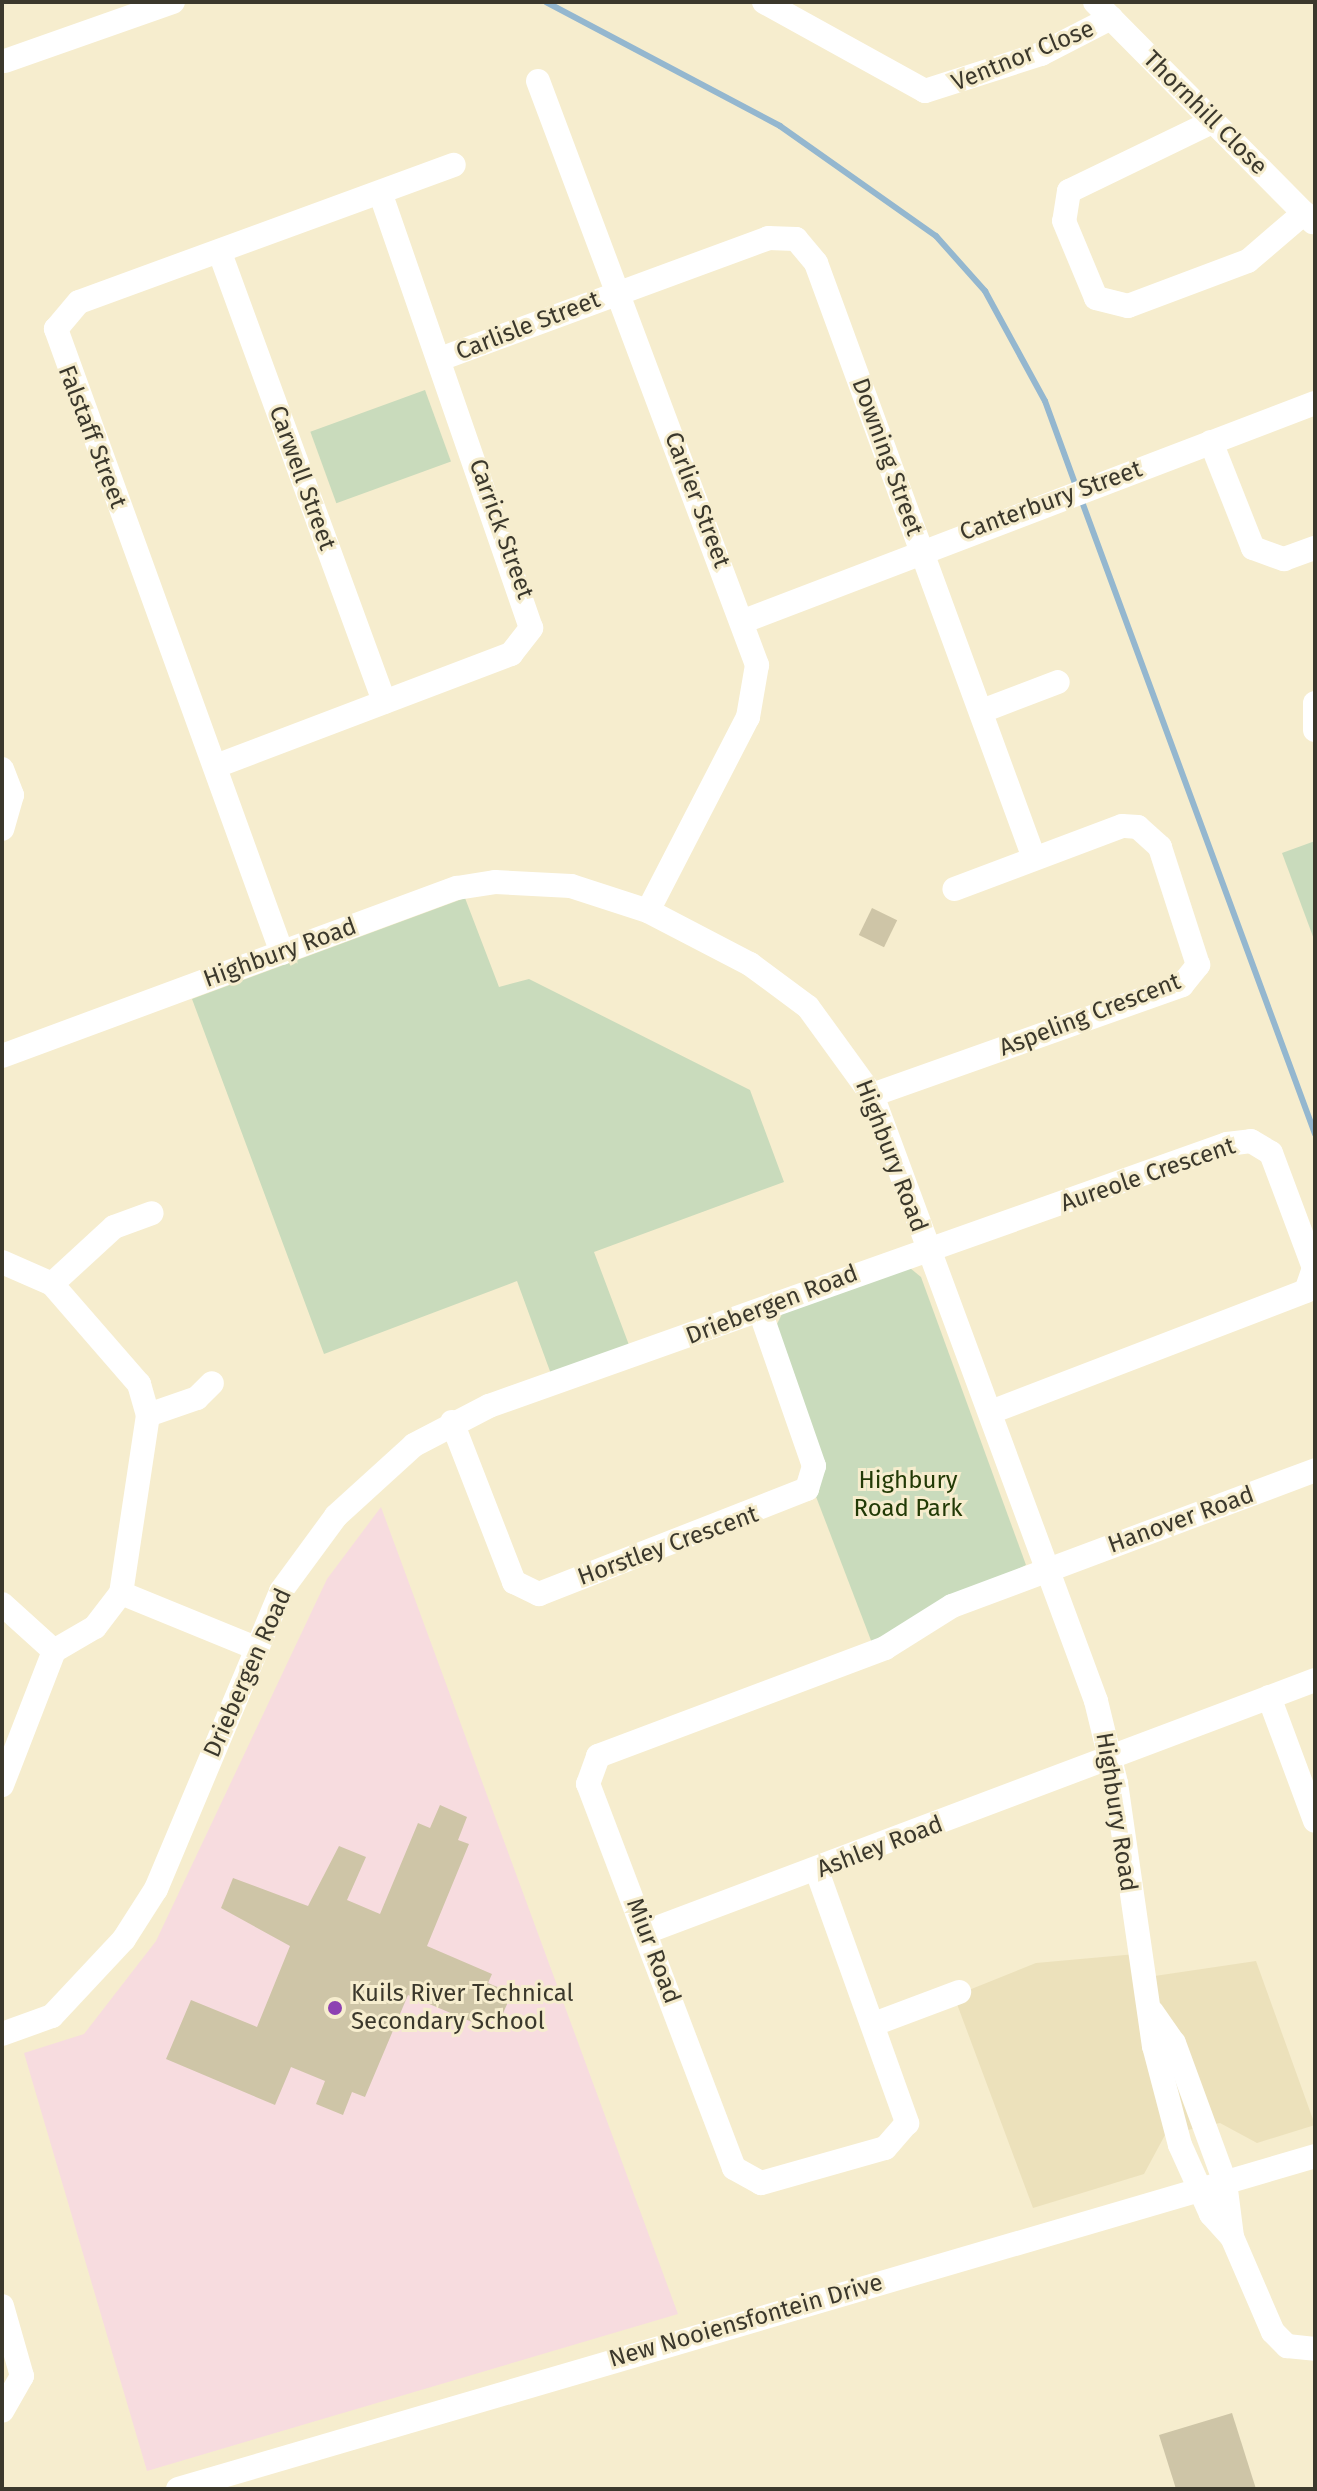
<!DOCTYPE html>
<style>
body{margin:0}
#map{position:relative;width:1317px;height:2491px;overflow:hidden;background:#f6edce;font-family:"Fira Sans",sans-serif}
div>[style]{position:absolute}
[style*='--x']{left:calc(var(--x)*1px);top:calc(var(--y)*1px);width:calc(var(--w)*1px);rotate:calc(var(--a)*1deg)}
.built>*{inset:0;background:#ece1bb}
.education>*{inset:0;background:#f7dcdf}
.green>*{inset:0;background:#c9dbbc;transform-origin:0 0}
.stream>*{height:6px;margin:-3px;padding:0 3px;transform-origin:3px;border-radius:3px;background:#94b7cf}
.building>*{inset:0;background:#cec5a7;transform-origin:0 0}
.minor>*{height:24px;margin:-12px;padding:0 12px;transform-origin:12px;border-radius:12px;background:#fff}
.dots>*{width:22px;height:22px;translate:-50% -50%;box-sizing:border-box;border:4px solid #f6edce;border-radius:50%}
span{translate:-50% -50%;white-space:nowrap;text-align:center;line-height:1.15;-webkit-text-stroke:6px #f6edce;paint-order:stroke}
.street-label{font-size:24px;color:#3b382c}
.park-label{font-size:24px;color:#223a06}
.poi-label{font-size:24px;color:#3b382c}
.left{translate:0 -50%;text-align:left}
.frame{position:absolute;inset:0;border:4px solid #3b382c;pointer-events:none}
</style>
<div id="map">
<div class="built">
<i style="clip-path:polygon(1136px 1954px,1141px 1978px,1256px 1961px,1315px 2125px,1257px 2143px,1220px 2123px,1165px 2135px,1144px 2174px,1033px 2208px,954px 1996px,1036px 1963px)"></i>
</div>
<div class="education">
<i style="clip-path:polygon(381px 1507px,678px 2314px,147px 2471px,24px 2053px,84px 2034px,156px 1941px,327px 1579px)"></i>
</div>
<div class="green">
<i style="left:425px;top:390px;width:76px;height:122px;rotate:70deg"></i>
<i style="clip-path:polygon(1315px 841px,1315px 942px,1282px 853px)"></i>
<i style="clip-path:polygon(465px 898px,499px 987px,529px 979px,750px 1090px,784px 1182px,594px 1252px,629px 1345px,551px 1374px,517px 1281px,324px 1354px,192px 999px)"></i>
<i style="clip-path:polygon(910px 1268px,921px 1277px,1026px 1565px,872px 1643px,815px 1494px,776px 1326px,782px 1314px)"></i>
</div>
<div class="stream">
<i style="--x:546;--y:2;--w:265;--a:27.9"></i>
<i style="--x:780;--y:126;--w:191;--a:35.2"></i>
<i style="--x:936;--y:236;--w:74;--a:48.3"></i>
<i style="--x:985;--y:291;--w:125;--a:61.4"></i>
<i style="--x:1045;--y:401;--w:94;--a:70"></i>
<i style="--x:1081;--y:499;--w:677;--a:69.77"></i>
</div>
<div class="building">
<i style="left:872px;top:908px;width:28px;height:30px;rotate:26deg"></i>
<i style="clip-path:polygon(440px 1805px,467px 1817px,458px 1840px,469px 1844px,427px 1946px,492px 1974px,488px 1983px,512px 1993px,500px 2020px,477px 2010px,472px 2022px,408px 1995px,365px 2097px,352px 2092px,343px 2115px,316px 2104px,325px 2081px,291px 2067px,275px 2105px,166px 2059px,191px 2000px,257px 2027px,290px 1946px,221px 1908px,233px 1878px,308px 1906px,339px 1846px,366px 1857px,347px 1900px,380px 1914px,418px 1823px,430px 1828px)"></i>
<i style="clip-path:polygon(1232px 2413px,1256px 2489px,1176px 2489px,1159px 2435px)"></i>
</div>
<div class="minor">
<i style="--x:764;--y:2;--w:184;--a:28.9"></i>
<i style="--x:925;--y:91;--w:122;--a:-17.7"></i>
<i style="--x:1041;--y:54;--w:79;--a:-27.2"></i>
<i style="--x:1095;--y:2;--w:310;--a:45.3"></i>
<i style="--x:5;--y:61;--w:178;--a:-19.4"></i>
<i style="--x:538;--y:81;--w:624;--a:69.44"></i>
<i style="--x:757;--y:665;--w:53;--a:99.8"></i>
<i style="--x:748;--y:717;--w:218;--a:117.3"></i>
<i style="--x:1214;--y:121;--w:161;--a:154.2"></i>
<i style="--x:1069;--y:191;--w:30;--a:99"></i>
<i style="--x:1064;--y:221;--w:83;--a:67.4"></i>
<i style="--x:1096;--y:298;--w:33;--a:14"></i>
<i style="--x:1128;--y:306;--w:128;--a:-20.6"></i>
<i style="--x:1248;--y:261;--w:74;--a:-40.6"></i>
<i style="--x:220;--y:253;--w:478;--a:69.9"></i>
<i style="--x:440;--y:359;--w:350;--a:-20.2"></i>
<i style="--x:768;--y:238;--w:28;--a:2"></i>
<i style="--x:796;--y:239;--w:31;--a:50"></i>
<i style="--x:816;--y:263;--w:634;--a:69.88"></i>
<i style="--x:1211;--y:442;--w:114;--a:68.4"></i>
<i style="--x:1253;--y:548;--w:33;--a:20"></i>
<i style="--x:1284;--y:559;--w:33;--a:-20"></i>
<i style="--x:744;--y:621;--w:611;--a:-20.9"></i>
<i style="--x:1315;--y:703;--w:27;--a:90"></i>
<i style="--x:982;--y:711;--w:81;--a:-20.9"></i>
<i style="--x:216;--y:766;--w:316;--a:-20.8"></i>
<i style="--x:511;--y:654;--w:33;--a:-52"></i>
<i style="--x:531;--y:628;--w:460;--a:-109.1"></i>
<i style="--x:2;--y:769;--w:28;--a:69"></i>
<i style="--x:12;--y:795;--w:35;--a:106"></i>
<i style="--x:282;--y:953;--w:664;--a:-109.91"></i>
<i style="--x:56;--y:329;--w:35;--a:-50"></i>
<i style="--x:79;--y:302;--w:399;--a:-20.1"></i>
<i style="--x:2;--y:1056;--w:485;--a:-20.3"></i>
<i style="--x:457;--y:888;--w:38;--a:-9"></i>
<i style="--x:495;--y:882;--w:76;--a:3"></i>
<i style="--x:571;--y:886;--w:81;--a:18"></i>
<i style="--x:648;--y:911;--w:115;--a:27.5"></i>
<i style="--x:750;--y:964;--w:72;--a:36.6"></i>
<i style="--x:808;--y:1007;--w:109;--a:54"></i>
<i style="--x:872;--y:1095;--w:646;--a:69.71"></i>
<i style="--x:1096;--y:1701;--w:84;--a:76.3"></i>
<i style="--x:1116;--y:1783;--w:266;--a:81.8"></i>
<i style="--x:1154;--y:2046;--w:102;--a:75.3"></i>
<i style="--x:1180;--y:2145;--w:76;--a:65.8"></i>
<i style="--x:1211;--y:2214;--w:31;--a:48"></i>
<i style="--x:1232;--y:2237;--w:103;--a:66.7"></i>
<i style="--x:1273;--y:2332;--w:20;--a:45"></i>
<i style="--x:1287;--y:2346;--w:28;--a:6"></i>
<i style="--x:872;--y:1095;--w:329;--a:-19.5"></i>
<i style="--x:1182;--y:985;--w:26;--a:-51"></i>
<i style="--x:1198;--y:965;--w:124;--a:-107.9"></i>
<i style="--x:1160;--y:847;--w:30;--a:-138"></i>
<i style="--x:1138;--y:827;--w:16;--a:-176"></i>
<i style="--x:1122;--y:826;--w:179;--a:159.4"></i>
<i style="--x:2;--y:1262;--w:55;--a:23.7"></i>
<i style="--x:52;--y:1284;--w:133;--a:49"></i>
<i style="--x:139;--y:1384;--w:32;--a:74"></i>
<i style="--x:148;--y:1415;--w:180;--a:98.6"></i>
<i style="--x:121;--y:1593;--w:43;--a:127.4"></i>
<i style="--x:95;--y:1627;--w:48;--a:149.7"></i>
<i style="--x:54;--y:1651;--w:144;--a:111.2"></i>
<i style="--x:52;--y:1284;--w:84;--a:-42.6"></i>
<i style="--x:114;--y:1227;--w:40;--a:-20.2"></i>
<i style="--x:148;--y:1415;--w:52;--a:-19.1"></i>
<i style="--x:197;--y:1398;--w:21;--a:-45"></i>
<i style="--x:452;--y:1422;--w:172;--a:68.8"></i>
<i style="--x:514;--y:1582;--w:28;--a:26"></i>
<i style="--x:539;--y:1594;--w:288;--a:-21.4"></i>
<i style="--x:807;--y:1489;--w:24;--a:-73"></i>
<i style="--x:814;--y:1466;--w:164;--a:-109.2"></i>
<i style="--x:121;--y:1593;--w:146;--a:22.2"></i>
<i style="--x:2;--y:1604;--w:70;--a:42.1"></i>
<i style="--x:1269;--y:1697;--w:132;--a:69.6"></i>
<i style="--x:817;--y:1871;--w:268;--a:70.3"></i>
<i style="--x:907;--y:2123;--w:33;--a:131"></i>
<i style="--x:885;--y:2148;--w:129;--a:164.2"></i>
<i style="--x:761;--y:2183;--w:31;--a:-151"></i>
<i style="--x:734;--y:2168;--w:411;--a:-110.8"></i>
<i style="--x:588;--y:1784;--w:30;--a:-70"></i>
<i style="--x:598;--y:1756;--w:307;--a:-20.6"></i>
<i style="--x:885;--y:1648;--w:79;--a:-32.1"></i>
<i style="--x:952;--y:1606;--w:388;--a:-20.5"></i>
<i style="--x:646;--y:1932;--w:715;--a:-20.64"></i>
<i style="--x:1152;--y:2012;--w:38;--a:55"></i>
<i style="--x:1174;--y:2043;--w:148;--a:69.9"></i>
<i style="--x:1225;--y:2182;--w:55;--a:82.7"></i>
<i style="--x:874;--y:2024;--w:91;--a:-20.6"></i>
<i style="--x:2;--y:2034;--w:53;--a:-19.8"></i>
<i style="--x:52;--y:2016;--w:105;--a:-46.9"></i>
<i style="--x:124;--y:1939;--w:59;--a:-57.4"></i>
<i style="--x:156;--y:1889;--w:323;--a:-67.2"></i>
<i style="--x:281;--y:1591;--w:93;--a:-53.7"></i>
<i style="--x:336;--y:1516;--w:105;--a:-42.3"></i>
<i style="--x:414;--y:1445;--w:85;--a:-27.5"></i>
<i style="--x:489;--y:1406;--w:783;--a:-19.55"></i>
<i style="--x:1227;--y:1144;--w:24;--a:-7"></i>
<i style="--x:1251;--y:1141;--w:23;--a:31"></i>
<i style="--x:1271;--y:1153;--w:123;--a:69.5"></i>
<i style="--x:1314;--y:1268;--w:24;--a:109"></i>
<i style="--x:1306;--y:1291;--w:338;--a:159"></i>
<i style="--x:2;--y:2306;--w:73;--a:74.1"></i>
<i style="--x:22;--y:2376;--w:40;--a:119.7"></i>
<i style="--x:178;--y:2489;--w:1185;--a:-16.32"></i>
</div>
<div class="dots">
<i style="left:335px;top:2008px;background:#8d41b2"></i>
</div>
<div class="street-label">
<span style="left:1023px;top:56px;rotate:-22deg">Ventnor Close</span>
<span style="left:1205px;top:113px;rotate:45deg">Thornhill Close</span>
<span style="left:528px;top:326px;rotate:-21deg">Carlisle Street</span>
<span style="left:92px;top:437px;rotate:69deg">Falstaff Street</span>
<span style="left:887px;top:457px;rotate:70deg">Downing Street</span>
<span style="left:302px;top:478px;rotate:70deg">Carwell Street</span>
<span style="left:697px;top:500px;rotate:69deg">Carlier Street</span>
<span style="left:1051px;top:501px;rotate:-20deg">Canterbury Street</span>
<span style="left:501px;top:529px;rotate:70deg">Carrick Street</span>
<span style="left:280px;top:953px;rotate:-20deg">Highbury Road</span>
<span style="left:1090px;top:1015px;rotate:-21deg">Aspeling Crescent</span>
<span style="left:891px;top:1156px;rotate:69deg">Highbury Road</span>
<span style="left:1148px;top:1175px;rotate:-19deg">Aureole Crescent</span>
<span style="left:772px;top:1305px;rotate:-21deg">Driebergen Road</span>
<span style="left:1181px;top:1520px;rotate:-20deg">Hanover Road</span>
<span style="left:668px;top:1546px;rotate:-20deg">Horstley Crescent</span>
<span style="left:248px;top:1673px;rotate:-66deg">Driebergen Road</span>
<span style="left:1116px;top:1812px;rotate:81deg">Highbury Road</span>
<span style="left:880px;top:1847px;rotate:-21deg">Ashley Road</span>
<span style="left:653px;top:1951px;rotate:69deg">Miur Road</span>
<span style="left:746px;top:2321px;rotate:-16deg">New Nooiensfontein Drive</span>
</div>
<div class="park-label">
<span style="left:908px;top:1495px">Highbury<br>Road Park</span>
</div>
<div class="poi-label">
<span class="left" style="left:351px;top:2008px">Kuils River Technical<br>Secondary School</span>
</div>
<div class="frame"></div>
</div>
